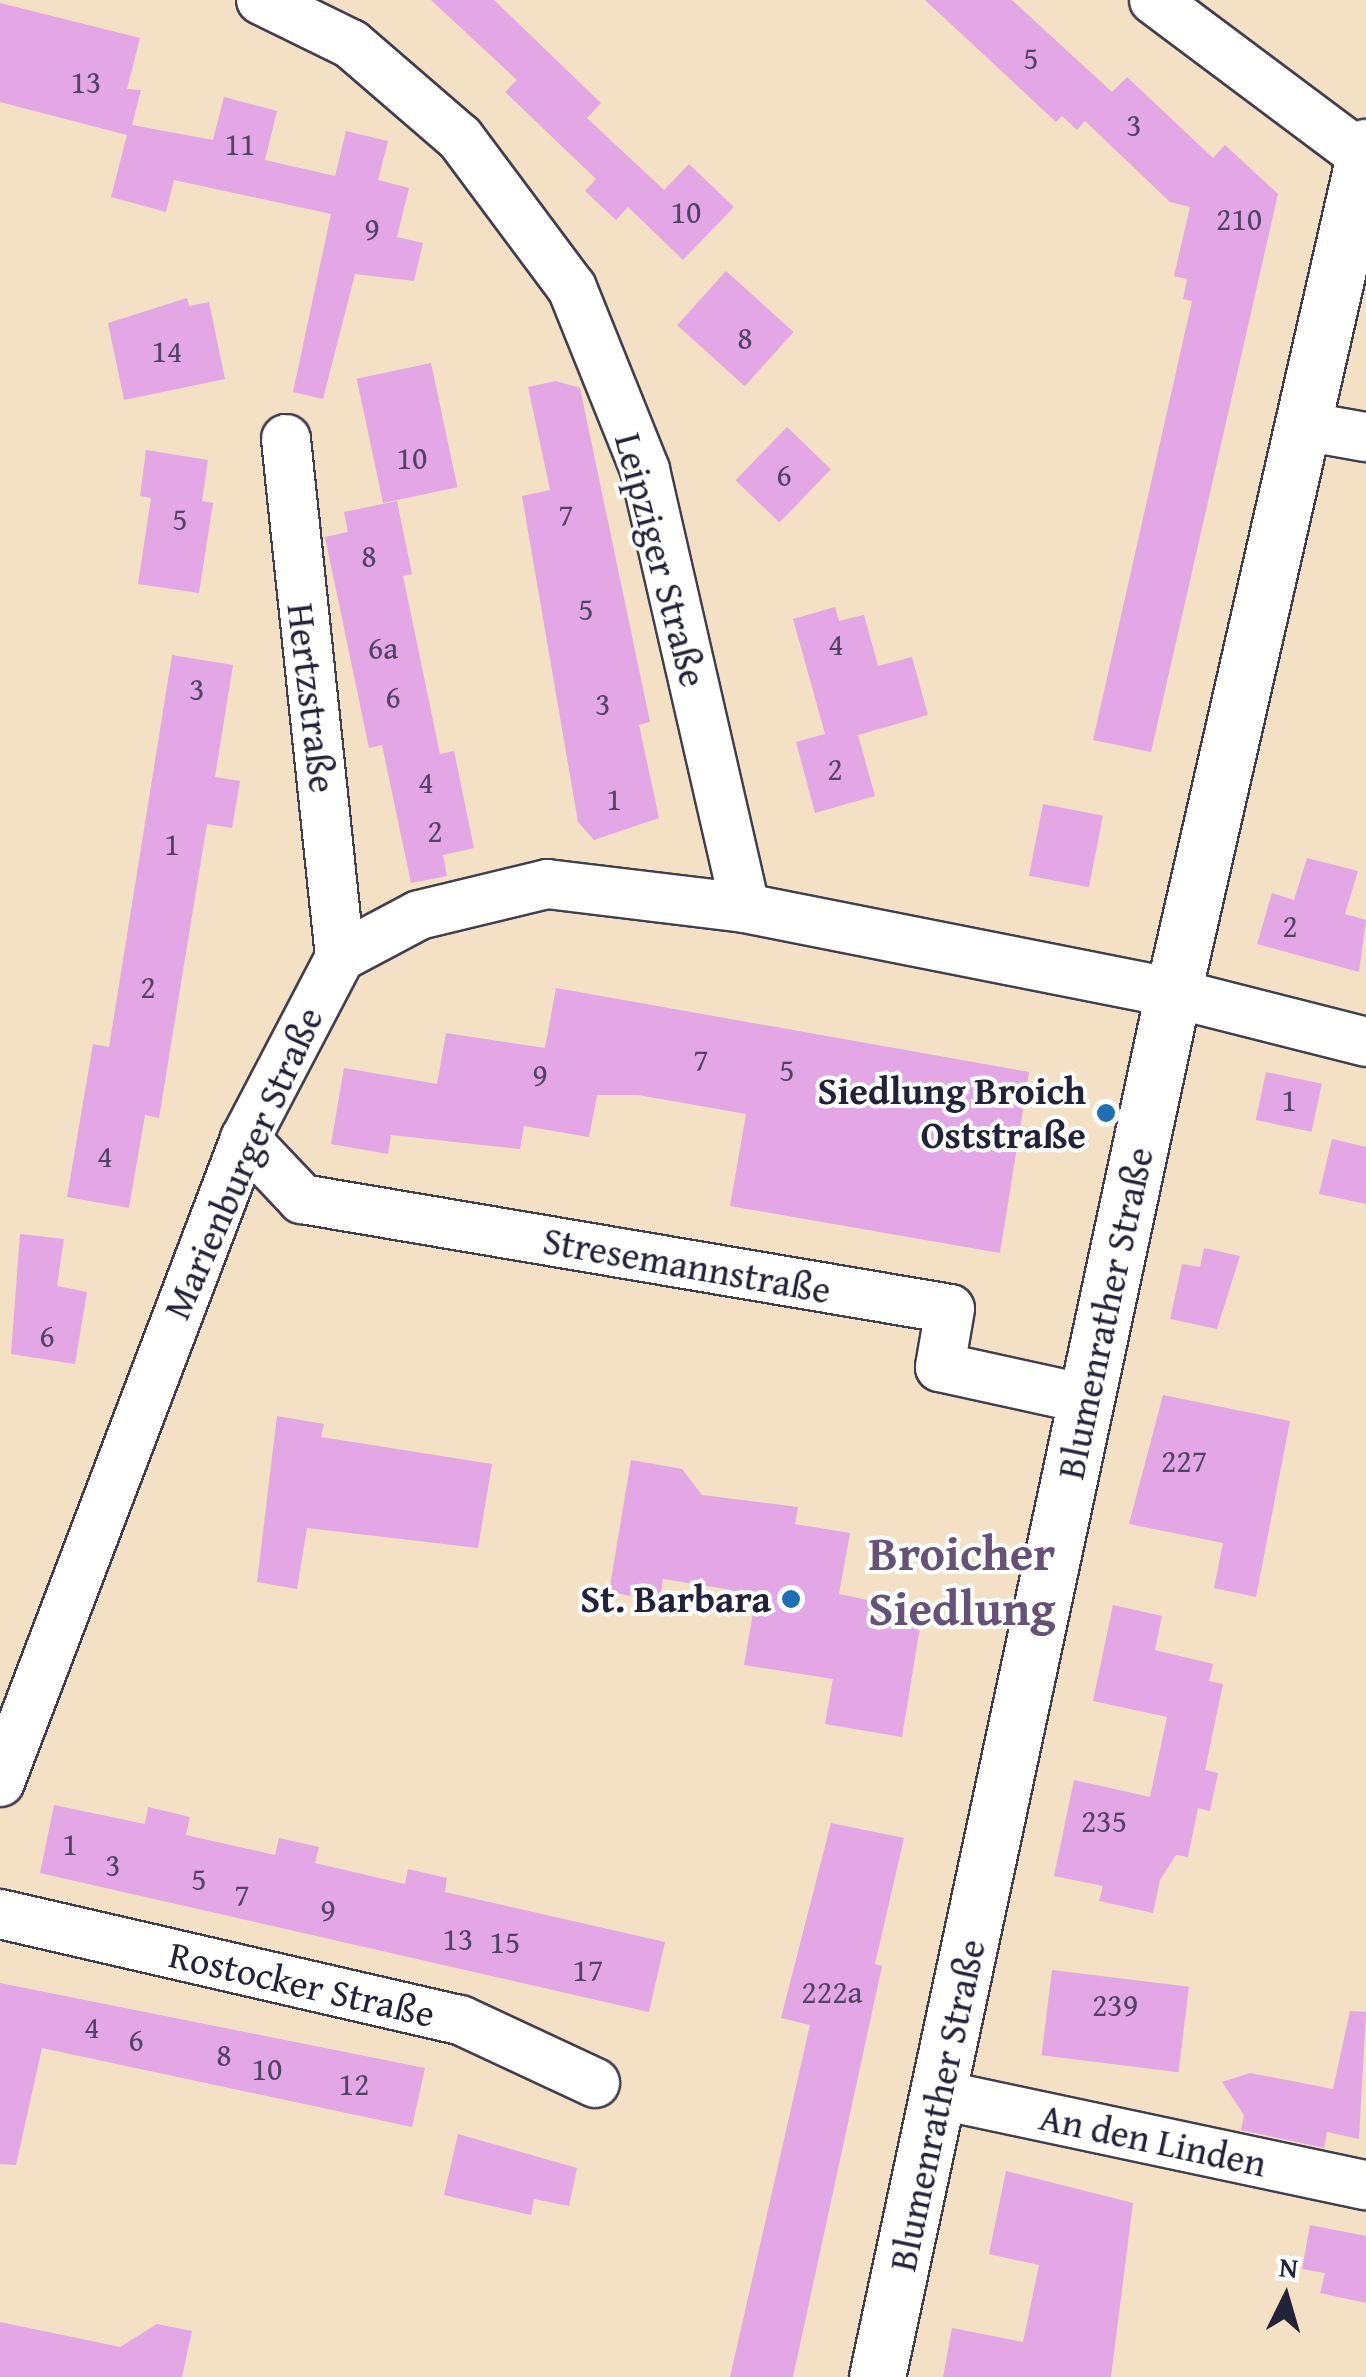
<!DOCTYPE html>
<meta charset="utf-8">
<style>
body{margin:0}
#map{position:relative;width:1366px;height:2377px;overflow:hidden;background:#f3e0c5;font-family:"Gentium Book Plus",serif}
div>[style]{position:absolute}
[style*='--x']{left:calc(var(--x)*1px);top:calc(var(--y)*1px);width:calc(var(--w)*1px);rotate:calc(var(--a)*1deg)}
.building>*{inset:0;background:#e3a7e6;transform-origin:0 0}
.roads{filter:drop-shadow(2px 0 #413e50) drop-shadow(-2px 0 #413e50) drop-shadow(0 2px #413e50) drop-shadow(0 -2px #413e50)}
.street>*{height:48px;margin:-24px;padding:0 24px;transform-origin:24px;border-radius:24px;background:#fff}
.secondary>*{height:55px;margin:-27.5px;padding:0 27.5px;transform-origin:27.5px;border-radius:27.5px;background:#fff}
.dots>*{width:28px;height:28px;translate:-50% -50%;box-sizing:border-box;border:5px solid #fff;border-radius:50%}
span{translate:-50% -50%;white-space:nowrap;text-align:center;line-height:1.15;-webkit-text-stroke:8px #fff;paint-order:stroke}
.number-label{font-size:32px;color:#524366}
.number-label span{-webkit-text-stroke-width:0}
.street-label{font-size:38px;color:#22223b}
.poi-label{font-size:38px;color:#22223b;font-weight:700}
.right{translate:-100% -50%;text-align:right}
.district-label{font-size:48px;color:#665177;font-weight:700}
.north{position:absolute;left:1236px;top:2247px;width:100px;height:100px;-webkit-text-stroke:8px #fff;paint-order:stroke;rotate:5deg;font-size:28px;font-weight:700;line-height:40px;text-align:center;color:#22223b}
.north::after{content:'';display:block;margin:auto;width:35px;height:45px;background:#22223b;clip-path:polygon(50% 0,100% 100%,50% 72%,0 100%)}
</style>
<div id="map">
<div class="building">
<i style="clip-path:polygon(431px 0,494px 0,601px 103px,587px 118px,664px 190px,689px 164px,734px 207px,683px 260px,628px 207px,616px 220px,585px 191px,596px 179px,505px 92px,517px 80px)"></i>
<i style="clip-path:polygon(925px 0,1012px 0,1112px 92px,1127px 77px,1213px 158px,1225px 145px,1278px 194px,1151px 752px,1093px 740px,1192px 301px,1183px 299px,1187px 279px,1174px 276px,1190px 207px,1170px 202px,1085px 121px,1077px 130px,1062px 116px,1056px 122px)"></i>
<i style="clip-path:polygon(0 3px,140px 38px,127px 89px,141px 90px,132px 125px,213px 140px,224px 97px,277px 111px,265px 160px,335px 176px,346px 131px,388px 141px,378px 180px,409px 188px,397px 237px,423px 243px,414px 281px,355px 274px,323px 399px,293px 392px,331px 214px,174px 180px,166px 212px,111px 197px,127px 135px,0 102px)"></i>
<i style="left:726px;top:271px;width:91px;height:73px;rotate:42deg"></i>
<i style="clip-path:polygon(187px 298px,189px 306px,209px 302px,225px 379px,124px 400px,108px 323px)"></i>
<i style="left:431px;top:363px;width:127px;height:76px;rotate:78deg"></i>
<i style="clip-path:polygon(556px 381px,580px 388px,650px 722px,639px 725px,659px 818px,594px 840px,578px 822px,522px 496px,550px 490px,528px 387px)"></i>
<i style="left:787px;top:427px;width:61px;height:74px;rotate:44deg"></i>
<i style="clip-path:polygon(146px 450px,208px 460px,202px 501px,213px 503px,199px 593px,138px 584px,151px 498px,140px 496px)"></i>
<i style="clip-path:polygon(397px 501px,412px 574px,403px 576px,440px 754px,454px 751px,474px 848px,443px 855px,447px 876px,411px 883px,382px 745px,369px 748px,325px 537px,348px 532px,344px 512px)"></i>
<i style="clip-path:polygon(835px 607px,839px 621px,864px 615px,878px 666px,912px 657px,928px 715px,858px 735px,875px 796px,815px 813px,796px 742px,825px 734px,793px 619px)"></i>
<i style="clip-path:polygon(172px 655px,233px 665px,215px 777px,240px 781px,232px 828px,207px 824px,159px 1118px,145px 1115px,129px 1208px,67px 1197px,93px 1044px,109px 1047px)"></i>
<i style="left:1043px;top:804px;width:61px;height:73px;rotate:11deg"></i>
<i style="clip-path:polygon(1307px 858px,1358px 871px,1345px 914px,1366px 920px,1359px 972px,1257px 944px,1272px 893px,1294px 900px)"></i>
<i style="clip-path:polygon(556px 988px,1029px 1072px,1000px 1253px,730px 1206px,746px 1114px,638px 1095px,597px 1095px,589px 1137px,524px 1126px,520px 1149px,391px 1135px,388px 1154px,331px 1144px,344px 1068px,437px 1084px,446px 1033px,545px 1048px)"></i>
<i style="left:1266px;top:1072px;width:57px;height:49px;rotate:12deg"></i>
<i style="clip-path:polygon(1332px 1139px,1366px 1147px,1366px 1204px,1319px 1194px)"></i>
<i style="clip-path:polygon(20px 1234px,64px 1239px,57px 1286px,87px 1292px,75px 1364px,11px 1354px)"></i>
<i style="clip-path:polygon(1204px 1248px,1240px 1256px,1217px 1329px,1170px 1319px,1182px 1264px,1200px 1267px)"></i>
<i style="clip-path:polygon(1163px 1395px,1290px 1421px,1256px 1597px,1214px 1588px,1223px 1543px,1129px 1524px)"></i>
<i style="clip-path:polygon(277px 1416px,324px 1424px,321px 1437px,492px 1464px,478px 1548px,307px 1528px,297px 1589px,257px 1582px)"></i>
<i style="clip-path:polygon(631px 1460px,682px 1469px,702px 1495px,798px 1507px,795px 1524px,850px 1533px,839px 1594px,915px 1610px,912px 1626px,920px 1627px,902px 1737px,825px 1724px,833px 1679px,744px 1665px,753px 1613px,729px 1608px,732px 1590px,663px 1579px,660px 1601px,609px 1592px)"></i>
<i style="clip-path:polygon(1113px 1605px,1162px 1616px,1155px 1650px,1213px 1664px,1209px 1681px,1223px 1684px,1205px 1770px,1218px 1773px,1210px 1811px,1198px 1808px,1188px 1857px,1176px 1855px,1160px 1880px,1153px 1913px,1099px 1901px,1103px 1886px,1054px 1876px,1074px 1780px,1150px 1797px,1167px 1717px,1093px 1701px)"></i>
<i style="clip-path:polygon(54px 1805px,145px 1824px,148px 1807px,190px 1817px,186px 1835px,275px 1855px,279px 1838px,319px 1847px,315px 1863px,405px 1884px,408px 1869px,447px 1878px,445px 1892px,665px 1942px,649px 2012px,40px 1873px)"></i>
<i style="clip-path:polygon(831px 1823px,904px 1838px,875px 1964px,882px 1966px,793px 2377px,730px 2377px,810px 2025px,781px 2018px)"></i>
<i style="left:1052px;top:1970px;width:138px;height:86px;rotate:7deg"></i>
<i style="clip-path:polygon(0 1983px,425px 2068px,412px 2127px,42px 2048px,16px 2165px,0 2164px)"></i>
<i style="clip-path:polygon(1350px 2011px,1366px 2012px,1359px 2139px,1327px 2132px,1324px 2148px,1241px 2130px,1244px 2115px,1222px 2082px,1250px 2073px,1333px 2089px)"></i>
<i style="clip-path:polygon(458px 2134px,577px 2168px,569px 2206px,534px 2199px,531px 2215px,444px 2195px)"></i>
<i style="clip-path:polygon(1006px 2171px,1133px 2203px,1111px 2377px,943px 2377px,952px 2328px,1023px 2342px,1039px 2265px,989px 2254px)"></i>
<i style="clip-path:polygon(1310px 2225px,1366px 2236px,1366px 2303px,1320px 2293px,1325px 2273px,1302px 2269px)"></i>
<i style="clip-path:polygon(0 2322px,120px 2347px,157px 2324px,192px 2331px,182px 2377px,0 2377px)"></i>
</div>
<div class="roads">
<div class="street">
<i style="--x:261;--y:0;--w:100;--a:26.1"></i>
<i style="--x:351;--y:44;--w:144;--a:40.8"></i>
<i style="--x:460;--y:138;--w:187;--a:53.3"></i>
<i style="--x:572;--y:288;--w:196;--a:68.1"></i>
<i style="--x:645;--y:470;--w:449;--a:77.1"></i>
<i style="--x:1154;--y:0;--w:262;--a:36.8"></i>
<i style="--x:1304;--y:426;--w:63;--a:10.1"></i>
<i style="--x:286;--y:439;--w:521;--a:84.05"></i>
<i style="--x:245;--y:1139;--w:83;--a:46.5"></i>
<i style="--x:302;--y:1199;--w:657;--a:9.63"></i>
<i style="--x:950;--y:1309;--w:59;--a:99.8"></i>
<i style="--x:940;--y:1367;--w:148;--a:12.4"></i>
<i style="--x:0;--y:1782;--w:688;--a:-69.14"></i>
<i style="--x:245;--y:1139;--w:205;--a:-62.4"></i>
<i style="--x:340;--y:957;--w:89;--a:-28"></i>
<i style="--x:419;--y:915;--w:132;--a:-13.6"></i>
<i style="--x:547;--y:884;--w:199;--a:6.9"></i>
<i style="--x:745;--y:908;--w:436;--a:11.2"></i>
<i style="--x:1173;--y:993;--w:199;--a:14.2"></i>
<i style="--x:0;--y:1914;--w:472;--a:13"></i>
<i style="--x:460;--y:2020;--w:149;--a:25"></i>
<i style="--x:941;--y:2095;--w:434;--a:12"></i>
</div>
<div class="secondary">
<i style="--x:877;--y:2377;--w:1415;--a:-77.93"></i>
<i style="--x:1173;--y:993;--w:868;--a:-77.15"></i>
</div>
</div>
<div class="dots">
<i style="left:1106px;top:1113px;background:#1f6fb2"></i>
<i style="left:791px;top:1599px;background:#1f6fb2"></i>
</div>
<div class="number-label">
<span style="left:1031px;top:58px">5</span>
<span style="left:86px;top:82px">13</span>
<span style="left:1134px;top:125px">3</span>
<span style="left:240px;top:144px">11</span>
<span style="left:686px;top:212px">10</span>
<span style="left:1239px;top:219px">210</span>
<span style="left:372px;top:229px">9</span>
<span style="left:745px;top:338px">8</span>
<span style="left:167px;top:351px">14</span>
<span style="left:412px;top:458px">10</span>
<span style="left:784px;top:475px">6</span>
<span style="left:566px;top:515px">7</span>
<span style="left:180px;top:519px">5</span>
<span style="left:369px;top:556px">8</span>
<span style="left:586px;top:609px">5</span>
<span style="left:836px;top:644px">4</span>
<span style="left:383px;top:648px">6a</span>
<span style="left:197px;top:689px">3</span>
<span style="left:393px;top:697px">6</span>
<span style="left:603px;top:704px">3</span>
<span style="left:835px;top:769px">2</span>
<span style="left:426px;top:782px">4</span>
<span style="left:614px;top:799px">1</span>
<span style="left:435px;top:831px">2</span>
<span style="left:172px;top:844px">1</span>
<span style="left:1290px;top:926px">2</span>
<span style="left:148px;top:987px">2</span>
<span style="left:701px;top:1060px">7</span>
<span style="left:787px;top:1070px">5</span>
<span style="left:540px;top:1075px">9</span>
<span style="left:1289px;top:1100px">1</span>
<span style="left:105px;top:1156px">4</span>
<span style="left:47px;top:1336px">6</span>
<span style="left:1184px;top:1461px">227</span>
<span style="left:1104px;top:1821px">235</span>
<span style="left:70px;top:1844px">1</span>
<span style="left:113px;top:1865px">3</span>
<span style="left:199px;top:1879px">5</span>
<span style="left:242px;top:1895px">7</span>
<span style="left:328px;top:1910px">9</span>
<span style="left:458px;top:1939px">13</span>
<span style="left:505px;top:1942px">15</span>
<span style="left:588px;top:1970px">17</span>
<span style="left:832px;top:1992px">222a</span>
<span style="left:1115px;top:2005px">239</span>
<span style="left:92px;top:2027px">4</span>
<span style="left:136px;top:2040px">6</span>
<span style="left:224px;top:2055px">8</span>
<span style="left:267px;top:2069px">10</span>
<span style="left:354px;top:2084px">12</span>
</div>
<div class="street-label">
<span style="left:661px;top:560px;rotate:75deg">Leipziger Straße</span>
<span style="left:312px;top:698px;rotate:83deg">Hertzstraße</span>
<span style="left:243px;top:1163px;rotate:-66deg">Marienburger Straße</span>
<span style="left:687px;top:1265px;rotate:10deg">Stresemannstraße</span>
<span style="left:1105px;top:1313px;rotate:-78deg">Blumenrather Straße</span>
<span style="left:302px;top:1984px;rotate:13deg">Rostocker Straße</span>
<span style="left:937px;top:2105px;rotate:-78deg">Blumenrather Straße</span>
<span style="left:1153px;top:2140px;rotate:12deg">An den Linden</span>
</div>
<div class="poi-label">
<span class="right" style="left:1086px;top:1113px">Siedlung Broich<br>Oststraße</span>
<span class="right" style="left:771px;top:1599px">St. Barbara</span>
</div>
<div class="district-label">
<span style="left:962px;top:1580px">Broicher<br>Siedlung</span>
</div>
<div class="north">N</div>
</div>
